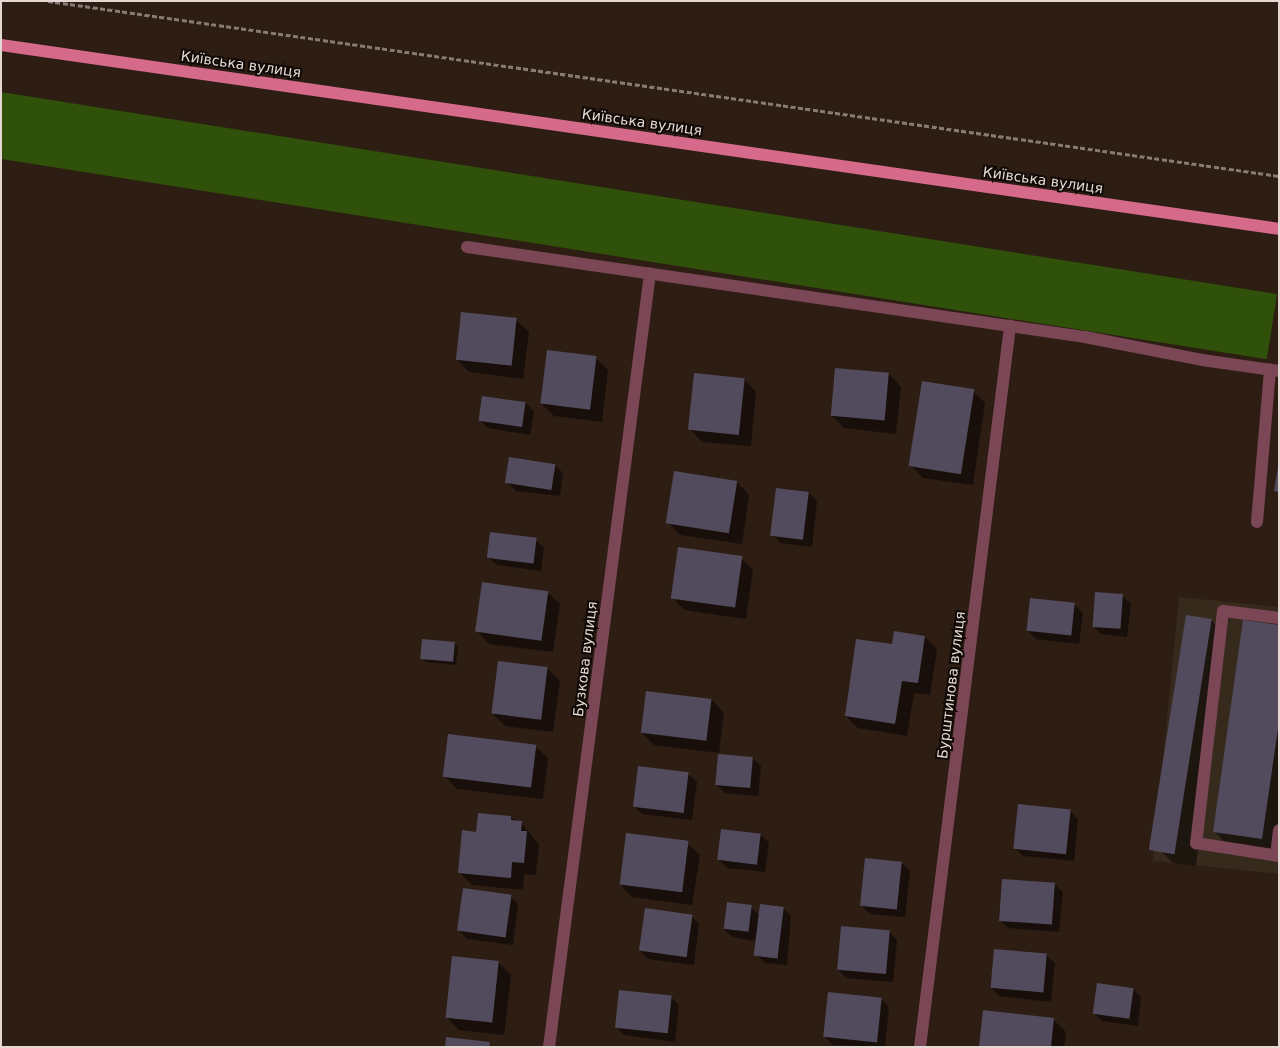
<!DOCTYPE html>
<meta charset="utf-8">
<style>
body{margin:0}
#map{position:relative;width:1280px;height:1048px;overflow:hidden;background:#2d1d13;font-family:"DejaVu Sans",sans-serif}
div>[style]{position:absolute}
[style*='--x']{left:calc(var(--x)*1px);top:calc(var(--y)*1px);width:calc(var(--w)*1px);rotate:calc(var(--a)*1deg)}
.industrial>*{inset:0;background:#362a1c}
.forest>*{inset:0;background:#2f510a;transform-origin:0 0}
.shadow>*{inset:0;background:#0007}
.building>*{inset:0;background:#524b5d;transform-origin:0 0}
.path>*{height:3px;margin-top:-1.5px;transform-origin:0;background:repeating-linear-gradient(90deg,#897b73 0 5px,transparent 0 7.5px)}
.minor>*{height:12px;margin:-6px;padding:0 6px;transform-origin:6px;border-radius:6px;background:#7b4756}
.major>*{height:12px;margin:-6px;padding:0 6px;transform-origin:6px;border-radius:6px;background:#d56a8a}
span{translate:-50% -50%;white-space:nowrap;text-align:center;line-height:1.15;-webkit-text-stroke:4px #100905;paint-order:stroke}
.street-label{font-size:14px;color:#e4d9d2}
.frame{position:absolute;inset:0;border:2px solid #e4d9d2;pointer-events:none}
</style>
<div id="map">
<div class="industrial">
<i style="clip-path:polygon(1179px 597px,1279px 607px,1279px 874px,1153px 861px)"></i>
</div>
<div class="forest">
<i style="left:1px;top:92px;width:1292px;height:66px;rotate:9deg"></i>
</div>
<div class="shadow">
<i style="clip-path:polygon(516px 320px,529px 332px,523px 379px,469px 372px,457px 360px)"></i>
<i style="clip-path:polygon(596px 358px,608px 370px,602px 422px,554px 416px,541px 403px)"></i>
<i style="clip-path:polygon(889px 374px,901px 387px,896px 434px,844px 428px,832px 416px)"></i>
<i style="clip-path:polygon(744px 379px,756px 392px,751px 446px,702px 442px,690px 429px)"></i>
<i style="clip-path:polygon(973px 391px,985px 403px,973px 485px,923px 478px,910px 465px)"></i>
<i style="clip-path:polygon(526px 403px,534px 412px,530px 435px,488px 428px,480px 420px)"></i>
<i style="clip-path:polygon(555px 465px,563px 473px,560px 496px,516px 491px,507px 482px)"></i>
<i style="clip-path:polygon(737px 482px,749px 495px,742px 544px,680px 535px,668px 522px)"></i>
<i style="clip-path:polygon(809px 493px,817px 501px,812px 547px,781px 543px,773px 535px)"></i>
<i style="clip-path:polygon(536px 540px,544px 548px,541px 571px,497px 565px,488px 557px)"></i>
<i style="clip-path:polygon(741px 558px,753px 570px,746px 619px,684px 610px,672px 597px)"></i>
<i style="clip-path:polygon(547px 592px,560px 604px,553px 652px,489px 644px,477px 631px)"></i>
<i style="clip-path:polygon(1122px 596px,1131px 604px,1127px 637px,1101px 634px,1093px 626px)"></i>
<i style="clip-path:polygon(1075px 605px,1083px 613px,1079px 644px,1036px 639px,1028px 631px)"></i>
<i style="clip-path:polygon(1211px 620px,1223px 632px,1196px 866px,1173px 863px,1160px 850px)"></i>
<i style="clip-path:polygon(1279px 626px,1279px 852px,1230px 848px,1214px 831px)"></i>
<i style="clip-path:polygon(925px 637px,937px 649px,930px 695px,914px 693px,907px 736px,858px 728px,846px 716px,893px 645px)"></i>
<i style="clip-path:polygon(454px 643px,458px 647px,456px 665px,426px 662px,422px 658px)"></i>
<i style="clip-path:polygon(547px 668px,560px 681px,553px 732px,505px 726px,493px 714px)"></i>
<i style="clip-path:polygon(712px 700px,724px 713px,719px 753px,654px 745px,642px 733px)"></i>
<i style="clip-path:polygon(535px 746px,548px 758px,543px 799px,457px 789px,445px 776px)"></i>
<i style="clip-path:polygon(752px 758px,761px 766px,758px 796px,725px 793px,717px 785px)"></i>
<i style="clip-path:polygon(688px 774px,697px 782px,692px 820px,642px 814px,634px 806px)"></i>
<i style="clip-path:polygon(1070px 811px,1078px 819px,1074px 861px,1023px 856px,1014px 848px)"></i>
<i style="clip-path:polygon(511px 818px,521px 822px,539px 845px,536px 875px,524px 874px,523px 890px,472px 885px,459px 872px,477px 833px)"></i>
<i style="clip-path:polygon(761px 835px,769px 843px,765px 872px,727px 868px,719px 860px)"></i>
<i style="clip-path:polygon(687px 843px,700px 855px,692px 905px,632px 897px,620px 884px)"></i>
<i style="clip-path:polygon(902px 863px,910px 871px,905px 917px,870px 914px,862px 906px)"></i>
<i style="clip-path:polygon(1054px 884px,1063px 892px,1059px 932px,1008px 928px,1000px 920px)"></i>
<i style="clip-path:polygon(510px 896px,518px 904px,513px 945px,467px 939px,459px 930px)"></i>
<i style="clip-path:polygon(751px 907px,760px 916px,783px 908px,791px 916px,787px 965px,765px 963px,757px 955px,759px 932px,755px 941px,732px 937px,724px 929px)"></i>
<i style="clip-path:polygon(691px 916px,699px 924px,694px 965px,648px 959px,640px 950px)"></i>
<i style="clip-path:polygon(889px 931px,897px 940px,893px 982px,846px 978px,838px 970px)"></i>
<i style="clip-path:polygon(1046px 955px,1055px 963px,1051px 1002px,999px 996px,991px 988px)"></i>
<i style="clip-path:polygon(498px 962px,511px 975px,504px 1035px,459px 1030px,447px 1018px)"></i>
<i style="clip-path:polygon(1133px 989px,1141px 997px,1138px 1026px,1102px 1021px,1094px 1013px)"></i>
<i style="clip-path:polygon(671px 997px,679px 1005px,675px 1042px,624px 1035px,616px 1027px)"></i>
<i style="clip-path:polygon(881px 999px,889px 1007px,885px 1047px,833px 1045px,825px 1037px)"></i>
<i style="clip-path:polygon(1053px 1019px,1066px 1032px,1064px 1047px,980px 1047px)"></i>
</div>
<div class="building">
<i style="left:461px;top:312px;width:56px;height:48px;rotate:6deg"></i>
<i style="left:547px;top:350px;width:50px;height:54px;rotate:7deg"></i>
<i style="left:835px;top:368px;width:54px;height:48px;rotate:5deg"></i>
<i style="left:694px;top:373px;width:51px;height:57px;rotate:6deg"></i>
<i style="left:922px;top:381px;width:53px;height:86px;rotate:9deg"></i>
<i style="left:482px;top:396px;width:44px;height:25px;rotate:8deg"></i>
<i style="left:509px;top:457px;width:47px;height:26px;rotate:9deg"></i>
<i style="clip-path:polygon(1278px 467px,1279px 467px,1279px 492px,1274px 491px)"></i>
<i style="left:674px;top:471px;width:64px;height:53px;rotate:9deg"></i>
<i style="left:776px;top:488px;width:33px;height:48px;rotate:7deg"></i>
<i style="left:490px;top:532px;width:47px;height:26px;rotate:7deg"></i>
<i style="left:678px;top:547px;width:65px;height:52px;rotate:8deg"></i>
<i style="left:482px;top:582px;width:67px;height:50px;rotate:8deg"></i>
<i style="left:1095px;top:592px;width:28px;height:35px;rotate:4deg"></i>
<i style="left:1030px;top:598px;width:45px;height:33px;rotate:6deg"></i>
<i style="left:1186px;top:615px;width:26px;height:238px;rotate:9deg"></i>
<i style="clip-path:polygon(1243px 620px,1279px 625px,1279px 722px,1262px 839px,1213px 832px)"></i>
<i style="clip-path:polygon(894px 631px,925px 636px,918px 683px,902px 681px,895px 724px,845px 716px,856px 639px,892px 644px)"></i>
<i style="left:422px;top:639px;width:33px;height:20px;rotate:5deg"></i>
<i style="left:498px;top:661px;width:50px;height:53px;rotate:7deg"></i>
<i style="left:646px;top:691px;width:66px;height:42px;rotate:7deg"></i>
<i style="left:448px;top:734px;width:89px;height:43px;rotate:7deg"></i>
<i style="left:718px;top:754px;width:35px;height:31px;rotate:5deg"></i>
<i style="left:638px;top:766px;width:51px;height:41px;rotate:7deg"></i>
<i style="left:1018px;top:804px;width:53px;height:45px;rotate:6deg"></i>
<i style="clip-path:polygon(478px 813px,511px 816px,511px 820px,522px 821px,521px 831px,527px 831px,524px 863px,512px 862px,511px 878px,458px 873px,462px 830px,476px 832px)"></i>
<i style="left:721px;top:829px;width:40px;height:31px;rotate:7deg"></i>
<i style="left:626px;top:833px;width:63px;height:52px;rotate:7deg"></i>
<i style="left:865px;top:858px;width:37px;height:48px;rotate:6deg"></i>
<i style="left:1002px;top:879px;width:53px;height:42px;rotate:4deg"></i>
<i style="left:463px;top:888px;width:49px;height:43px;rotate:8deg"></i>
<i style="left:727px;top:902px;width:25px;height:27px;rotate:7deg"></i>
<i style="left:760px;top:904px;width:24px;height:52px;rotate:7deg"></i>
<i style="left:645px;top:908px;width:48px;height:43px;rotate:8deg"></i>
<i style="left:841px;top:926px;width:49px;height:44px;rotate:5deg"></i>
<i style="left:994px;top:949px;width:53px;height:39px;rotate:5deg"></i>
<i style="left:452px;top:956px;width:47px;height:62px;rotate:6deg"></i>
<i style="left:1097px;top:983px;width:37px;height:31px;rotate:8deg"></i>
<i style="left:619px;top:990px;width:53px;height:38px;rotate:6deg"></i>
<i style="left:828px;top:992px;width:54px;height:45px;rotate:6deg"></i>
<i style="clip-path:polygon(983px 1010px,1054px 1018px,1051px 1047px,979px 1047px)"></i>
<i style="clip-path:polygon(446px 1037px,490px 1042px,489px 1047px,445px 1047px)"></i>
</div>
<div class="path">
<i style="--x:48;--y:1;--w:1243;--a:8.09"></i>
</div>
<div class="minor">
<i style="--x:467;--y:247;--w:625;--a:8.29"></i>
<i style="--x:1085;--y:337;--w:119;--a:11.1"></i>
<i style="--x:1202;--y:360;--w:78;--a:8.1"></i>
<i style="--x:1257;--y:522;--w:153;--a:-85.1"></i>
<i style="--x:1279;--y:618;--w:56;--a:-172.9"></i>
<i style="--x:1223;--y:611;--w:234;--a:96.6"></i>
<i style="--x:1196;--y:843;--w:84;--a:8.9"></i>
<i style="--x:1276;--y:855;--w:25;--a:-83"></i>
<i style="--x:549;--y:1047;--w:780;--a:-82.56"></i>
<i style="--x:920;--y:1047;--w:727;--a:-82.88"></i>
</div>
<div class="major">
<i style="--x:1;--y:45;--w:1291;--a:8.19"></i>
</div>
<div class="street-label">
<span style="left:241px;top:64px;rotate:8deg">Київська вулиця</span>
<span style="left:642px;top:122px;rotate:8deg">Київська вулиця</span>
<span style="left:1043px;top:180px;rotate:8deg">Київська вулиця</span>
<span style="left:585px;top:659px;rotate:-83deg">Бузкова вулиця</span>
<span style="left:951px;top:685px;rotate:-83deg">Бурштинова вулиця</span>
</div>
<div class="frame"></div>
</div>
